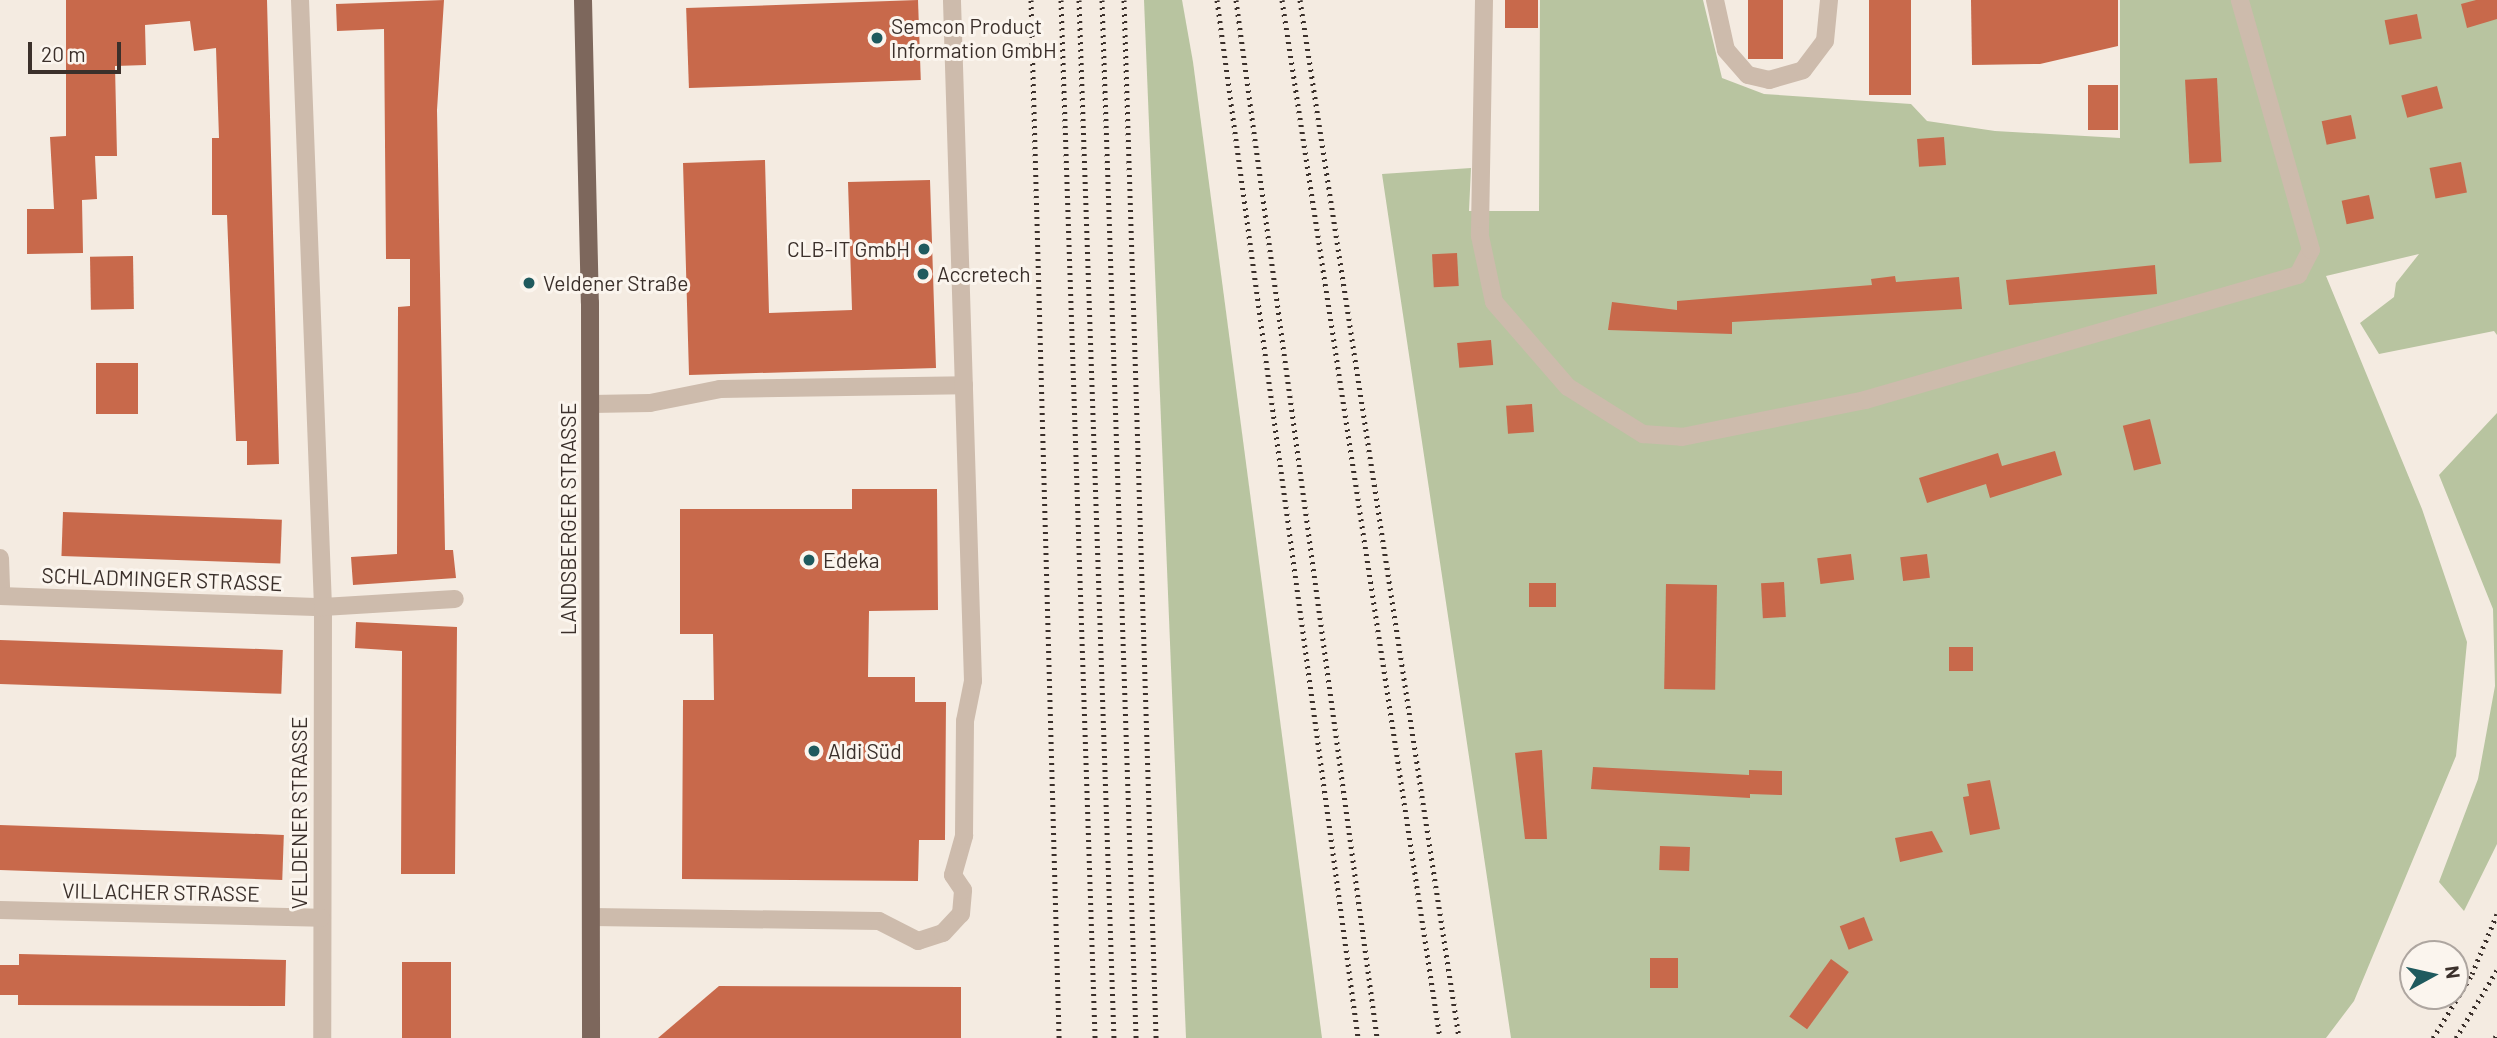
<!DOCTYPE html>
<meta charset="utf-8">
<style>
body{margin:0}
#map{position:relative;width:2497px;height:1038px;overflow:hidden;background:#f4ebe1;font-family:Barlow,sans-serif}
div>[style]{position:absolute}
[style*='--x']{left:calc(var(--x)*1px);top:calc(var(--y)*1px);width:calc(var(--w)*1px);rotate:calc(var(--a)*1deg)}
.green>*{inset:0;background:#b8c4a0}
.building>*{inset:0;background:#c8694b;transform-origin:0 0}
.minor>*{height:18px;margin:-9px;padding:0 9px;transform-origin:9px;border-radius:9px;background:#cdbbac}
.major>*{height:18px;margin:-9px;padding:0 9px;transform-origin:9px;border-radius:9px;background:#7d675c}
.rail>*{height:5px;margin-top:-2.5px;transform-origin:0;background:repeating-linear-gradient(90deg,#3b302b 0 2px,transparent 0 7px)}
.dots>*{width:19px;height:19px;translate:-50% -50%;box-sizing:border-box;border:4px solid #fbf5ee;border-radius:50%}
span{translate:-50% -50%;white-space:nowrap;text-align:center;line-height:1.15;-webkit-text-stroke:6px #fbf5ee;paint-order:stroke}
.poi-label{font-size:21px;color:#3b302b}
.left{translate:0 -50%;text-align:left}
.right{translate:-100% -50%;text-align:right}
.street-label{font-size:21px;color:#3b302b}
.north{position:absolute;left:2399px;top:940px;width:70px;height:70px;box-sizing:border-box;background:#fbf5ee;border:2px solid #aea6a0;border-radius:50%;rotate:82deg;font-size:19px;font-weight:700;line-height:28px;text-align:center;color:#3b302b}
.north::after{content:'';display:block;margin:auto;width:24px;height:32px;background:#1f5a5e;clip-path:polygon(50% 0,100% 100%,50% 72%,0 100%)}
.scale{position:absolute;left:28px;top:42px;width:93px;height:32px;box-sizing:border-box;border:4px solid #3b302b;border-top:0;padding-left:9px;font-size:21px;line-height:24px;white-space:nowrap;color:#3b302b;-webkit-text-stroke:5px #fbf5ee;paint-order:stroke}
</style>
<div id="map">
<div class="green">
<i style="clip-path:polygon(1144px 0,1182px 0,1193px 62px,1322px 1038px,1186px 1038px)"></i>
<i style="clip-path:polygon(1540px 0,1703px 0,1722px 78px,1764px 94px,1911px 104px,1927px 121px,1995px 131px,2120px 138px,2120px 0,2497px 0,2497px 335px,2494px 331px,2379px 354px,2360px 323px,2394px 297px,2396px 283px,2419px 254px,2326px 276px,2422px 509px,2467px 642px,2456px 756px,2354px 1001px,2326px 1038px,1511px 1038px,1382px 174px,1471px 168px,1469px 211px,1539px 211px)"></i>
<i style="clip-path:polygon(2497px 413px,2497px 844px,2464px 911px,2439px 882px,2478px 779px,2495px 686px,2493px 609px,2439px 475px)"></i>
</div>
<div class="building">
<i style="clip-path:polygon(66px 0,267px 0,279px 464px,247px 465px,247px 441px,236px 441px,227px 215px,212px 215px,212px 138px,219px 138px,216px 48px,194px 51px,190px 21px,145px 25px,146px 65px,115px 66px,117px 156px,95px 156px,97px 199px,82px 200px,83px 253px,27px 254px,27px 209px,54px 209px,50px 137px,66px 136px)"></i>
<i style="clip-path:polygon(444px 0,437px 110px,445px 550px,453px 550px,456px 578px,353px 585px,351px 557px,397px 554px,398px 307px,410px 306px,410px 259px,386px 259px,384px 29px,337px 31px,336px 4px)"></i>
<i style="left:918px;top:0;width:80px;height:232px;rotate:88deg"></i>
<i style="left:1505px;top:0;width:33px;height:28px"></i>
<i style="left:1748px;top:0;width:35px;height:59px"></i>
<i style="left:1869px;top:0;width:42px;height:95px"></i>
<i style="clip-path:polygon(1971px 0,2118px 0,2118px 46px,2040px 64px,1972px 65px)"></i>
<i style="clip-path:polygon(2476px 0,2497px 0,2497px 19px,2467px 28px,2461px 4px)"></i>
<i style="left:2417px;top:14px;width:25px;height:33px;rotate:79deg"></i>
<i style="left:2217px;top:78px;width:84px;height:32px;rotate:87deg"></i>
<i style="left:2118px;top:85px;width:45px;height:30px;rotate:90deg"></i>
<i style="left:2437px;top:86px;width:23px;height:37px;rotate:75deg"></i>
<i style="left:2351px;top:115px;width:24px;height:30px;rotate:78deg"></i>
<i style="left:1944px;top:137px;width:28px;height:27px;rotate:86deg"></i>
<i style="clip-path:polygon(765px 160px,769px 313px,852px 310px,848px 182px,930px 180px,936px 368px,689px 375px,683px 163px)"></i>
<i style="left:2461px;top:162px;width:31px;height:32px;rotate:79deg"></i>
<i style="left:2369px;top:195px;width:24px;height:28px;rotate:78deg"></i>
<i style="left:1457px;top:253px;width:33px;height:25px;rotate:87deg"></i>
<i style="left:133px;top:256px;width:53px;height:43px;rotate:89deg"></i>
<i style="clip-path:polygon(2155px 265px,2157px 294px,2009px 305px,2006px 280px)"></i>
<i style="clip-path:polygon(1895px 276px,1896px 282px,1959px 277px,1962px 309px,1732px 322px,1732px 334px,1608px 330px,1612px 302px,1677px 310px,1677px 301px,1872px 285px,1871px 279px)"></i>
<i style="left:1491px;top:340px;width:25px;height:34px;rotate:85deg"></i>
<i style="left:96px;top:363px;width:42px;height:51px"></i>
<i style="left:1532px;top:404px;width:28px;height:26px;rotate:86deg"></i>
<i style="left:2150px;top:419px;width:46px;height:28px;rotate:76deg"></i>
<i style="clip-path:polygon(2055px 451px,2062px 475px,1990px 498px,1986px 484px,1927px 503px,1919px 478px,1998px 453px,2002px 466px)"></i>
<i style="clip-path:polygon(852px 489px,937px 489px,938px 610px,869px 611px,868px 677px,915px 677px,915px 702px,946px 702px,945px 840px,919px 840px,918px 881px,682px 879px,683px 700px,714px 700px,713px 634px,680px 634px,680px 509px,852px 509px)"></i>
<i style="left:63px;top:512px;width:219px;height:44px;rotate:2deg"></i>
<i style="left:1851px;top:554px;width:26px;height:34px;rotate:83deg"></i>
<i style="left:1927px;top:554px;width:24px;height:27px;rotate:83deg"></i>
<i style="left:1784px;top:582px;width:35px;height:23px;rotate:87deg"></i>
<i style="left:1529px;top:583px;width:27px;height:24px"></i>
<i style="left:1666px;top:584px;width:51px;height:105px;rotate:1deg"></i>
<i style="clip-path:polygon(356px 622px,457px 627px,455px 874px,401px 874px,402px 651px,355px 648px)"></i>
<i style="left:0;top:640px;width:283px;height:44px;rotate:2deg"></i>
<i style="left:1973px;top:647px;width:24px;height:24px;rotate:90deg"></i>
<i style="clip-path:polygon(1542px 750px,1547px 839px,1525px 839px,1515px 753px)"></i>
<i style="clip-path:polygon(1593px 767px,1749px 775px,1749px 770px,1782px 771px,1782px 795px,1750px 794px,1750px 798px,1591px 789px)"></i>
<i style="clip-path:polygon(1990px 780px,2000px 829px,1970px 835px,1963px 797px,1969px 796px,1967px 784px)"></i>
<i style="left:0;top:825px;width:284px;height:45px;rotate:2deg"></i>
<i style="clip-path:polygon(1932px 831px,1943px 852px,1900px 862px,1895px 838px)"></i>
<i style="left:1660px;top:846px;width:30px;height:24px;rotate:2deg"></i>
<i style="left:1864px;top:917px;width:25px;height:26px;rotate:69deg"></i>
<i style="clip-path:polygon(19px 954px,286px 960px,285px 1006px,18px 1005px,18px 995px,0 995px,0 965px,19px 965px)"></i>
<i style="left:1650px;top:958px;width:28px;height:30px"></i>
<i style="left:1831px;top:959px;width:22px;height:71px;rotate:36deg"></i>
<i style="left:402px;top:962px;width:49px;height:76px"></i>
<i style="clip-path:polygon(719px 986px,961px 987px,961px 1038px,658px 1038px)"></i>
</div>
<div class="minor">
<i style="--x:300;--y:0;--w:607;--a:87.83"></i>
<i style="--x:323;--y:607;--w:431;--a:90.1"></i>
<i style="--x:1484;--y:0;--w:236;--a:91"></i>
<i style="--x:1480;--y:236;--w:67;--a:78"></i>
<i style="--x:1494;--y:302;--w:113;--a:49"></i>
<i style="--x:1568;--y:387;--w:89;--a:32.1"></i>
<i style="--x:1643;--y:434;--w:39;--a:4"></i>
<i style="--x:1682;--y:437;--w:187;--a:-11.4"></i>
<i style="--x:1865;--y:400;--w:451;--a:-16.1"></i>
<i style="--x:2298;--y:275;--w:28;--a:-63"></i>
<i style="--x:2311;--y:250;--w:260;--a:-105.9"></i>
<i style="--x:1715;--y:0;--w:51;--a:77.6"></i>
<i style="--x:1726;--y:50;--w:33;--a:49"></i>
<i style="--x:1748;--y:75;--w:22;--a:13"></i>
<i style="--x:1769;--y:80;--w:35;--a:-16"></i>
<i style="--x:1803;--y:70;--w:36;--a:-53"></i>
<i style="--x:1825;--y:41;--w:41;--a:-84.4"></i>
<i style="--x:591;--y:404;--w:59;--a:-1"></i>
<i style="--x:650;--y:403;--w:71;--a:-11.3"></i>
<i style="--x:720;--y:389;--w:244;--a:-0.9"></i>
<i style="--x:0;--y:558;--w:38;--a:88"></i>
<i style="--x:0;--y:596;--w:323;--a:2"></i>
<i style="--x:323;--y:607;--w:132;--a:-3.5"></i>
<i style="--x:0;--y:910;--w:321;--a:1.4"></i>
<i style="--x:592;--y:917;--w:287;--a:0.8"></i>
<i style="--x:879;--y:921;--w:44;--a:27.1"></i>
<i style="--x:918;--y:941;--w:26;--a:-18"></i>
<i style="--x:943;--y:933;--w:26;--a:-47"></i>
<i style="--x:961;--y:914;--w:24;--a:-85"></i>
<i style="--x:963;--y:890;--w:18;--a:-124"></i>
<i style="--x:953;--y:875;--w:41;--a:-74.2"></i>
<i style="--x:964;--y:836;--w:115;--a:-89.5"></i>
<i style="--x:965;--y:721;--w:41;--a:-78.7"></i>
<i style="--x:973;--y:681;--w:681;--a:-91.77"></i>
</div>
<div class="major">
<i style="--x:583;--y:0;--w:303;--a:88.7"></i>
<i style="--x:590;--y:303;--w:735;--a:89.92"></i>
</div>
<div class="rail">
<i style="--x:1031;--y:0;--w:1038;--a:88.45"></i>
<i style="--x:1061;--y:0;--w:1039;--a:88.12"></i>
<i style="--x:1079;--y:0;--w:1039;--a:88.07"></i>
<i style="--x:1102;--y:0;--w:1039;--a:88.12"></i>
<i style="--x:1124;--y:0;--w:1038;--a:88.23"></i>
<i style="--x:1217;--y:0;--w:1048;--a:82.26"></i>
<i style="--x:1236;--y:0;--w:1048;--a:82.26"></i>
<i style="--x:1282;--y:0;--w:1050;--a:81.35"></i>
<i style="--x:1300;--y:0;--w:1050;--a:81.29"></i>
<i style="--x:2433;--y:1038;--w:75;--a:-58.6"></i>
<i style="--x:2472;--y:974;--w:65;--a:-67.4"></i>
<i style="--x:2456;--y:1038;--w:79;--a:-58.9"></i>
<i style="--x:2495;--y:1038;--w:4;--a:-63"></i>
</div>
<div class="dots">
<i style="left:877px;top:38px;background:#1f5a5e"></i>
<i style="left:924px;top:249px;background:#1f5a5e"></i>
<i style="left:923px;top:274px;background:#1f5a5e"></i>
<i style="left:529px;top:283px;background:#1f5a5e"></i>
<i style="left:809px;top:560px;background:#1f5a5e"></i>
<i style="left:814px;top:751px;background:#1f5a5e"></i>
</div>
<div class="poi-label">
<span class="left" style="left:891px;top:38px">Semcon Product<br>Information GmbH</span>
<span class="right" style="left:910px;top:249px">CLB-IT GmbH</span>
<span class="left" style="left:937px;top:274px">Accretech</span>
<span class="left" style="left:543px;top:283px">Veldener Straße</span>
<span class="left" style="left:823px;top:560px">Edeka</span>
<span class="left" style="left:828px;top:751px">Aldi Süd</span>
</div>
<div class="street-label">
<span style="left:568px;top:519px;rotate:-90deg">LANDSBERGER STRASSE</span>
<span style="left:162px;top:579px;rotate:2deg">SCHLADMINGER STRASSE</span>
<span style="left:299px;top:813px;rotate:-90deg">VELDENER STRASSE</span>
<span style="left:161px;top:892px;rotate:1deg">VILLACHER STRASSE</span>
</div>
<div class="north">N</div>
<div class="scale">20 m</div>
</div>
